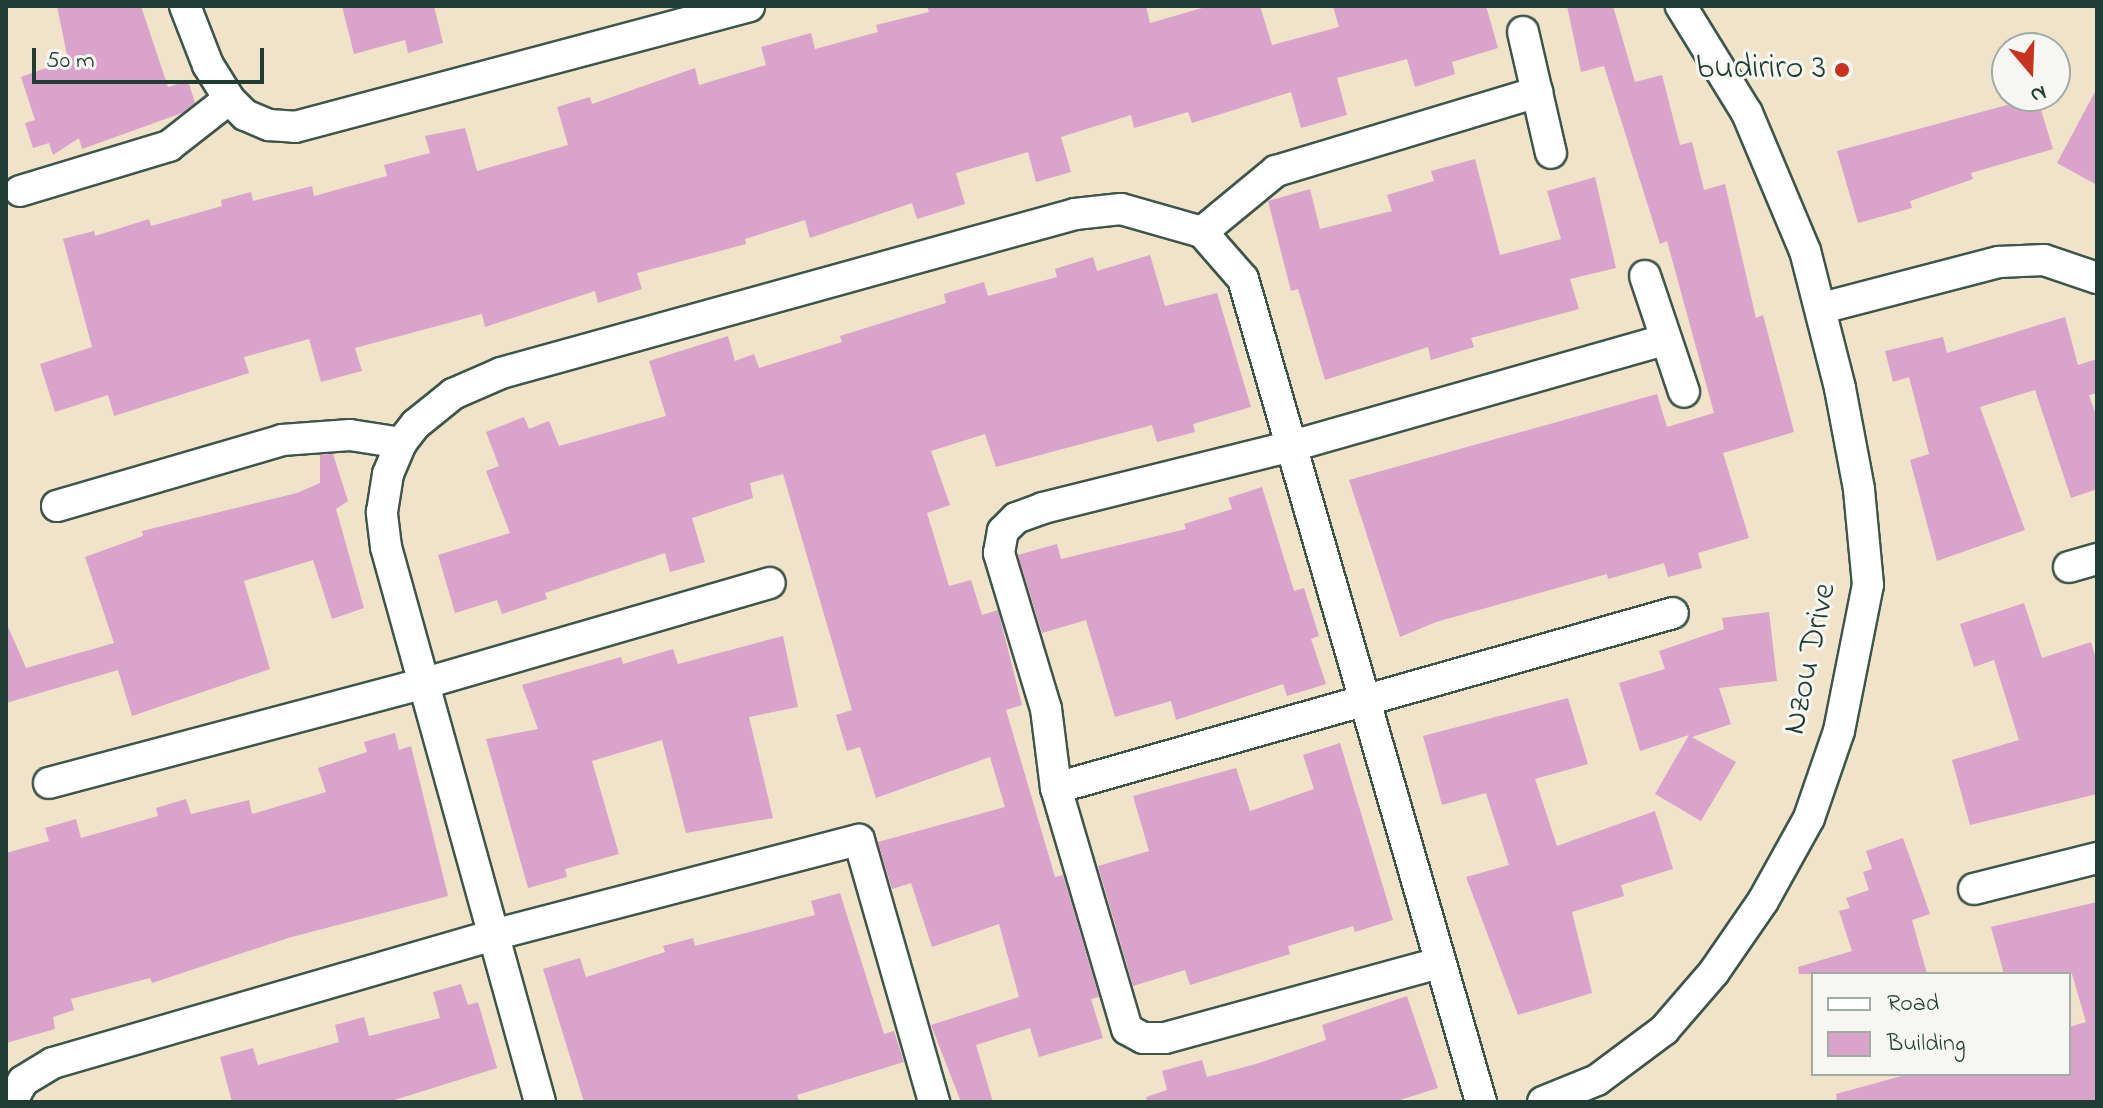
<!DOCTYPE html>
<style>
body{margin:0}
#map{position:relative;width:2103px;height:1108px;overflow:hidden;background:#f0e3c9;font-family:"Indie Flower",sans-serif}
div>[style]{position:absolute}
[style*='--x']{left:calc(var(--x)*1px);top:calc(var(--y)*1px);width:calc(var(--w)*1px);rotate:calc(var(--a)*1deg)}
.building>*{inset:0;background:#d9a3cb}
.roads{filter:drop-shadow(2px 0 #3e564a) drop-shadow(-2px 0 #3e564a) drop-shadow(0 2px #3e564a) drop-shadow(0 -2px #3e564a)}
.minor>*{height:30px;margin:-15px;padding:0 15px;transform-origin:15px;border-radius:15px;background:#fff}
.dots>*{width:22px;height:22px;translate:-50% -50%;box-sizing:border-box;border:4px solid #f6f6f2;border-radius:50%}
span{translate:-50% -50%;white-space:nowrap;text-align:center;line-height:1.15;-webkit-text-stroke:6px #f6f6f2;paint-order:stroke}
.poi-label{font-size:34px;color:#1f3d34}
.right{translate:-100% -50%;text-align:right}
.street-label{font-size:34px;color:#1f3d34}
.frame{position:absolute;inset:0;border:8px solid #1f3d34;pointer-events:none}
.legend{position:absolute;left:1811px;top:972px;width:260px;height:104px;box-sizing:border-box;background:#f6f6f2;border:2px solid #a0aca6;margin:0;padding:10px 14px;list-style:none;font-size:24px;color:#1f3d34}
.legend li{display:flex;align-items:center;gap:16px;height:40px}
.legend b{width:40px;border:2px solid #a0aca6}
.north{position:absolute;left:1991px;top:32px;width:80px;height:80px;box-sizing:border-box;background:#f6f6f2;border:2px solid #a0aca6;border-radius:50%;rotate:161deg;font-size:22px;font-weight:700;line-height:32px;text-align:center;color:#1f3d34}
.north::after{content:'';display:block;margin:auto;width:28px;height:36px;background:#c8321e;clip-path:polygon(50% 0,100% 100%,50% 72%,0 100%)}
.scale{position:absolute;left:32px;top:48px;width:232px;height:36px;box-sizing:border-box;border:4px solid #1f3d34;border-top:0;padding-left:10px;font-size:24px;line-height:28px;white-space:nowrap;color:#1f3d34;-webkit-text-stroke:6px #f6f6f2;paint-order:stroke}
</style>
<div id="map">
<div class="building">
<i style="clip-path:polygon(57px 6px,141px 6px,168px 87px,188px 81px,195px 103px,182px 113px,82px 149px,79px 138px,53px 155px,49px 143px,33px 148px,25px 123px,35px 120px,21px 77px,68px 60px)"></i>
<i style="clip-path:polygon(342px 6px,434px 6px,443px 43px,408px 53px,405px 40px,354px 54px)"></i>
<i style="clip-path:polygon(927px 6px,1146px 6px,1150px 23px,1209px 6px,1260px 6px,1272px 45px,1339px 27px,1333px 6px,1486px 6px,1498px 48px,1452px 62px,1455px 74px,1415px 87px,1407px 59px,1337px 78px,1347px 115px,1301px 128px,1291px 92px,1192px 123px,1188px 112px,1134px 128px,1131px 115px,1061px 137px,1071px 172px,1036px 182px,1028px 152px,956px 173px,965px 204px,917px 219px,912px 203px,810px 238px,805px 220px,745px 239px,746px 244px,637px 273px,642px 289px,598px 303px,595px 291px,485px 327px,482px 314px,355px 348px,362px 371px,321px 382px,309px 339px,244px 357px,249px 373px,114px 416px,108px 395px,55px 412px,40px 364px,92px 347px,63px 239px,94px 231px,95px 236px,149px 219px,151px 226px,222px 206px,221px 200px,251px 192px,253px 201px,312px 186px,314px 196px,387px 176px,384px 165px,430px 153px,425px 136px,465px 128px,477px 171px,568px 145px,557px 107px,590px 97px,592px 104px,695px 68px,699px 85px,766px 65px,761px 47px,811px 33px,815px 49px,878px 32px,876px 25px,929px 12px)"></i>
<i style="clip-path:polygon(1567px 6px,1613px 6px,1635px 82px,1662px 75px,1680px 145px,1692px 142px,1704px 190px,1725px 184px,1756px 318px,1763px 315px,1794px 432px,1723px 453px,1749px 538px,1698px 553px,1702px 568px,1668px 577px,1664px 563px,1608px 579px,1607px 574px,1436px 622px,1400px 637px,1349px 480px,1657px 394px,1667px 427px,1714px 413px,1667px 241px,1660px 244px,1604px 66px,1581px 72px)"></i>
<i style="clip-path:polygon(2097px 88px,2097px 185px,2057px 163px)"></i>
<i style="clip-path:polygon(2037px 97px,2053px 149px,1971px 173px,1973px 179px,1910px 201px,1912px 208px,1858px 223px,1837px 151px)"></i>
<i style="clip-path:polygon(1475px 159px,1500px 255px,1561px 239px,1547px 191px,1595px 177px,1616px 268px,1570px 279px,1579px 309px,1471px 338px,1474px 347px,1431px 360px,1428px 347px,1325px 380px,1298px 289px,1291px 291px,1268px 201px,1310px 189px,1320px 229px,1392px 211px,1387px 195px,1434px 181px,1431px 171px)"></i>
<i style="clip-path:polygon(1150px 255px,1165px 306px,1217px 293px,1251px 407px,1193px 424px,1195px 432px,1157px 442px,1152px 425px,996px 467px,985px 434px,931px 451px,950px 505px,927px 513px,949px 586px,971px 580px,982px 615px,998px 610px,1022px 705px,1006px 710px,1055px 877px,1063px 875px,1099px 997px,1091px 999px,1103px 1038px,1039px 1057px,1030px 1028px,976px 1045px,993px 1102px,961px 1102px,931px 1025px,1019px 997px,999px 924px,932px 947px,911px 883px,892px 889px,878px 842px,1005px 807px,990px 757px,876px 798px,860px 747px,847px 751px,836px 715px,852px 710px,783px 474px,750px 483px,753px 498px,692px 518px,705px 562px,670px 572px,665px 553px,545px 593px,547px 599px,502px 614px,497px 600px,455px 613px,438px 555px,510px 533px,486px 471px,499px 466px,486px 432px,524px 417px,529px 429px,549px 421px,559px 446px,666px 416px,649px 361px,728px 336px,735px 361px,754px 354px,759px 368px,842px 342px,840px 336px,946px 303px,944px 294px,984px 282px,988px 296px,1057px 277px,1055px 269px,1093px 257px,1097px 271px)"></i>
<i style="clip-path:polygon(2065px 317px,2078px 365px,2097px 359px,2097px 393px,2089px 395px,2097px 418px,2097px 489px,2071px 498px,2035px 390px,1980px 407px,2025px 530px,1937px 561px,1910px 460px,1929px 454px,1909px 377px,1893px 382px,1885px 351px,1943px 337px,1947px 353px)"></i>
<i style="clip-path:polygon(333px 454px,348px 501px,336px 509px,364px 608px,332px 619px,313px 560px,244px 581px,270px 669px,132px 716px,118px 670px,6px 703px,6px 622px,26px 668px,114px 643px,85px 557px,143px 536px,142px 531px,297px 493px,320px 483px,320px 455px)"></i>
<i style="clip-path:polygon(1262px 487px,1294px 591px,1304px 588px,1319px 636px,1311px 639px,1326px 684px,1287px 696px,1283px 684px,1176px 720px,1171px 701px,1115px 717px,1086px 620px,1042px 633px,1018px 555px,1057px 544px,1061px 559px,1186px 529px,1184px 524px,1232px 509px,1228px 498px)"></i>
<i style="clip-path:polygon(2024px 603px,2042px 658px,2091px 642px,2097px 663px,2097px 794px,1970px 825px,1952px 760px,2019px 740px,1994px 660px,1974px 667px,1960px 624px)"></i>
<i style="clip-path:polygon(1769px 612px,1777px 681px,1719px 688px,1731px 724px,1692px 737px,1736px 762px,1701px 821px,1655px 794px,1689px 735px,1640px 751px,1619px 683px,1665px 669px,1659px 651px,1724px 629px,1722px 618px)"></i>
<i style="clip-path:polygon(783px 636px,798px 707px,749px 717px,773px 818px,686px 833px,662px 740px,592px 761px,619px 854px,565px 869px,567px 877px,528px 888px,486px 739px,538px 729px,522px 685px,621px 657px,623px 664px,673px 649px,678px 664px)"></i>
<i style="clip-path:polygon(1568px 698px,1588px 764px,1535px 779px,1557px 846px,1655px 811px,1673px 869px,1621px 885px,1624px 896px,1572px 912px,1592px 993px,1518px 1015px,1466px 877px,1509px 865px,1486px 793px,1442px 805px,1423px 736px)"></i>
<i style="clip-path:polygon(395px 733px,399px 750px,411px 746px,448px 896px,288px 938px,152px 983px,150px 978px,71px 999px,74px 1010px,53px 1017px,55px 1029px,6px 1043px,6px 853px,49px 841px,45px 828px,76px 819px,81px 838px,158px 816px,156px 808px,186px 799px,191px 814px,249px 800px,252px 814px,326px 792px,318px 768px,367px 752px,364px 742px)"></i>
<i style="clip-path:polygon(1340px 743px,1393px 920px,1355px 932px,1353px 926px,1288px 946px,1290px 954px,1190px 985px,1185px 970px,1133px 986px,1098px 866px,1149px 851px,1133px 796px,1236px 768px,1250px 811px,1314px 789px,1303px 755px)"></i>
<i style="clip-path:polygon(1903px 838px,1930px 914px,1912px 920px,1927px 974px,1799px 974px,1798px 967px,1852px 951px,1839px 911px,1850px 908px,1846px 898px,1869px 890px,1863px 872px,1872px 869px,1866px 851px)"></i>
<i style="clip-path:polygon(840px 893px,884px 1034px,894px 1031px,904px 1062px,797px 1095px,799px 1102px,584px 1102px,543px 969px,580px 958px,586px 977px,665px 952px,663px 946px,693px 938px,695px 946px,815px 915px,811px 901px)"></i>
<i style="clip-path:polygon(2097px 902px,2097px 1102px,1837px 1102px,1836px 1094px,1909px 1074px,2069px 1074px,2069px 1027px,2086px 1022px,2072px 974px,2004px 974px,1991px 927px)"></i>
<i style="clip-path:polygon(461px 984px,468px 1005px,478px 1002px,497px 1068px,388px 1102px,232px 1102px,220px 1057px,253px 1048px,258px 1065px,339px 1042px,335px 1025px,364px 1017px,369px 1036px,440px 1018px,433px 992px)"></i>
<i style="clip-path:polygon(1407px 996px,1438px 1088px,1394px 1102px,1147px 1102px,1146px 1097px,1167px 1090px,1162px 1071px,1202px 1060px,1207px 1077px,1256px 1064px,1326px 1040px,1322px 1025px)"></i>
</div>
<div class="roads">
<div class="minor">
<i style="--x:185;--y:6;--w:63;--a:68.7"></i>
<i style="--x:208;--y:65;--w:40;--a:58"></i>
<i style="--x:229;--y:99;--w:23;--a:45"></i>
<i style="--x:245;--y:115;--w:26;--a:23"></i>
<i style="--x:269;--y:125;--w:26;--a:4"></i>
<i style="--x:295;--y:127;--w:470;--a:-14.9"></i>
<i style="--x:1523;--y:32;--w:124;--a:77"></i>
<i style="--x:20;--y:191;--w:156;--a:-16.8"></i>
<i style="--x:169;--y:146;--w:76;--a:-38.1"></i>
<i style="--x:1202;--y:232;--w:96;--a:-39.5"></i>
<i style="--x:1276;--y:171;--w:273;--a:-16.8"></i>
<i style="--x:1645;--y:276;--w:122;--a:71.4"></i>
<i style="--x:1822;--y:308;--w:183;--a:-14.6"></i>
<i style="--x:1999;--y:262;--w:45;--a:-2.5"></i>
<i style="--x:2044;--y:260;--w:56;--a:18.8"></i>
<i style="--x:57;--y:506;--w:234;--a:-16.3"></i>
<i style="--x:282;--y:440;--w:68;--a:-4.2"></i>
<i style="--x:350;--y:435;--w:52;--a:8.9"></i>
<i style="--x:2069;--y:567;--w:29;--a:-16"></i>
<i style="--x:49;--y:783;--w:386;--a:-14.9"></i>
<i style="--x:422;--y:684;--w:362;--a:-16.2"></i>
<i style="--x:1056;--y:788;--w:641;--a:-15.83"></i>
<i style="--x:1974;--y:889;--w:127;--a:-14.1"></i>
<i style="--x:1439;--y:963;--w:284;--a:164.7"></i>
<i style="--x:1165;--y:1038;--w:22;--a:180"></i>
<i style="--x:1143;--y:1038;--w:18;--a:-151"></i>
<i style="--x:1127;--y:1029;--w:251;--a:-106.4"></i>
<i style="--x:1056;--y:788;--w:80;--a:-97.2"></i>
<i style="--x:1046;--y:709;--w:163;--a:-106.8"></i>
<i style="--x:999;--y:553;--w:22;--a:-80"></i>
<i style="--x:1003;--y:531;--w:18;--a:-45"></i>
<i style="--x:1016;--y:518;--w:29;--a:-20"></i>
<i style="--x:1043;--y:508;--w:257;--a:-14"></i>
<i style="--x:1292;--y:446;--w:388;--a:-15.9"></i>
<i style="--x:11;--y:1102;--w:24;--a:-60"></i>
<i style="--x:23;--y:1081;--w:35;--a:-31"></i>
<i style="--x:53;--y:1063;--w:458;--a:-16.2"></i>
<i style="--x:493;--y:935;--w:378;--a:-14.6"></i>
<i style="--x:859;--y:840;--w:273;--a:74"></i>
<i style="--x:540;--y:1102;--w:576;--a:-105.51"></i>
<i style="--x:386;--y:547;--w:35;--a:-97"></i>
<i style="--x:382;--y:512;--w:38;--a:-81"></i>
<i style="--x:388;--y:474;--w:34;--a:-67"></i>
<i style="--x:401;--y:443;--w:24;--a:-52"></i>
<i style="--x:416;--y:424;--w:48;--a:-39"></i>
<i style="--x:453;--y:394;--w:52;--a:-23.6"></i>
<i style="--x:501;--y:373;--w:596;--a:-15.48"></i>
<i style="--x:1075;--y:214;--w:46;--a:-6.2"></i>
<i style="--x:1121;--y:209;--w:84;--a:15.9"></i>
<i style="--x:1202;--y:232;--w:62;--a:48.9"></i>
<i style="--x:1243;--y:279;--w:857;--a:73.87"></i>
<i style="--x:1543;--y:1102;--w:58;--a:-22.2"></i>
<i style="--x:1597;--y:1080;--w:84;--a:-36.7"></i>
<i style="--x:1664;--y:1030;--w:77;--a:-49.2"></i>
<i style="--x:1714;--y:972;--w:86;--a:-55.4"></i>
<i style="--x:1763;--y:901;--w:95;--a:-61"></i>
<i style="--x:1809;--y:818;--w:92;--a:-71"></i>
<i style="--x:1839;--y:731;--w:149;--a:-78.8"></i>
<i style="--x:1868;--y:585;--w:96;--a:-95.4"></i>
<i style="--x:1859;--y:489;--w:103;--a:-100.7"></i>
<i style="--x:1840;--y:388;--w:141;--a:-104.3"></i>
<i style="--x:1805;--y:251;--w:150;--a:-112.8"></i>
<i style="--x:1747;--y:113;--w:126;--a:-121.7"></i>
</div>
</div>
<div class="dots">
<i style="left:1842px;top:70px;background:#c8321e"></i>
</div>
<div class="poi-label">
<span class="right" style="left:1826px;top:70px">budiriro 3</span>
</div>
<div class="street-label">
<span style="left:1811px;top:659px;rotate:-78deg">Nzou Drive</span>
</div>
<div class="frame"></div>
<ul class="legend">
<li><b style="height:10px;background:#fff"></b>Road</li>
<li><b style="height:22px;background:#d9a3cb"></b>Building</li>
</ul>
<div class="north">N</div>
<div class="scale">50 m</div>
</div>
